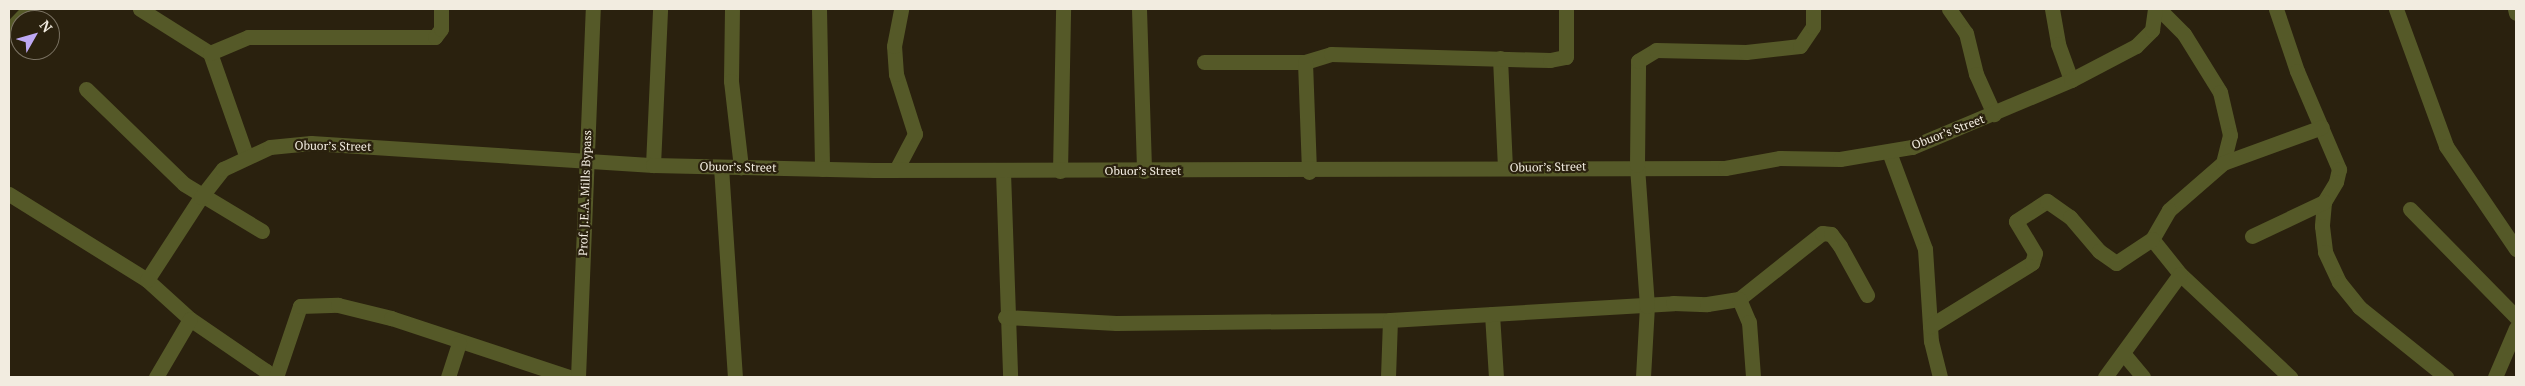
<!DOCTYPE html>
<meta charset="utf-8">
<style>
body{margin:0}
#map{position:relative;width:2525px;height:386px;overflow:hidden;background:#2a210e;font-family:"PT Serif",serif}
div>[style]{position:absolute}
[style*='--x']{left:calc(var(--x)*1px);top:calc(var(--y)*1px);width:calc(var(--w)*1px);rotate:calc(var(--a)*1deg)}
.minor>*{height:15px;margin:-7.5px;padding:0 7.5px;transform-origin:7.5px;border-radius:7.5px;background:#555928}
span{translate:-50% -50%;white-space:nowrap;text-align:center;line-height:1.15;-webkit-text-stroke:4.5px #2a210e;paint-order:stroke}
.street-label{font-size:12px;color:#f2ece0}
.frame{position:absolute;inset:0;border:10px solid #f2ece0;pointer-events:none}
.north{position:absolute;left:10px;top:10px;width:50px;height:50px;box-sizing:border-box;background:#2a210e;border:1px solid #7a7262;border-radius:50%;rotate:52deg;font-size:14px;font-weight:700;line-height:20px;text-align:center;color:#f2ece0}
.north::after{content:'';display:block;margin:auto;width:18px;height:22px;background:#bea9f4;clip-path:polygon(50% 0,100% 100%,50% 72%,0 100%)}
</style>
<div id="map">
<div class="minor">
<i style="--x:140;--y:9;--w:83;--a:32.2"></i>
<i style="--x:210;--y:53;--w:108;--a:70.6"></i>
<i style="--x:732;--y:9;--w:72;--a:90.8"></i>
<i style="--x:731;--y:81;--w:87;--a:83.4"></i>
<i style="--x:819;--y:9;--w:160;--a:88.9"></i>
<i style="--x:1139;--y:9;--w:162;--a:88.2"></i>
<i style="--x:1949;--y:9;--w:29;--a:55"></i>
<i style="--x:1966;--y:33;--w:42;--a:76.3"></i>
<i style="--x:1976;--y:74;--w:44;--a:65.8"></i>
<i style="--x:2052;--y:9;--w:36;--a:80"></i>
<i style="--x:2058;--y:44;--w:38;--a:70"></i>
<i style="--x:2159;--y:9;--w:35;--a:45"></i>
<i style="--x:2184;--y:34;--w:68;--a:58.2"></i>
<i style="--x:2220;--y:92;--w:44;--a:76.9"></i>
<i style="--x:2230;--y:135;--w:29;--a:104"></i>
<i style="--x:2223;--y:163;--w:72;--a:139"></i>
<i style="--x:2169;--y:210;--w:34;--a:120"></i>
<i style="--x:2152;--y:239;--w:45;--a:51.3"></i>
<i style="--x:2180;--y:274;--w:151;--a:43.1"></i>
<i style="--x:2276;--y:9;--w:65;--a:71.3"></i>
<i style="--x:2297;--y:71;--w:107;--a:66.8"></i>
<i style="--x:2339;--y:169;--w:13;--a:103"></i>
<i style="--x:2336;--y:182;--w:23;--a:121"></i>
<i style="--x:2324;--y:202;--w:24;--a:95"></i>
<i style="--x:2322;--y:226;--w:26;--a:83"></i>
<i style="--x:2325;--y:252;--w:33;--a:65"></i>
<i style="--x:2339;--y:282;--w:32;--a:51"></i>
<i style="--x:2359;--y:307;--w:112;--a:38.8"></i>
<i style="--x:2396;--y:9;--w:146;--a:69.9"></i>
<i style="--x:2446;--y:146;--w:125;--a:55.8"></i>
<i style="--x:2515;--y:9;--w:4;--a:76"></i>
<i style="--x:9;--y:30;--w:29;--a:-46"></i>
<i style="--x:210;--y:53;--w:41;--a:-22.8"></i>
<i style="--x:248;--y:37;--w:187;--a:0"></i>
<i style="--x:435;--y:37;--w:10;--a:-53"></i>
<i style="--x:441;--y:29;--w:20;--a:-90"></i>
<i style="--x:1500;--y:58;--w:110;--a:87.4"></i>
<i style="--x:1204;--y:62;--w:101;--a:0"></i>
<i style="--x:1305;--y:62;--w:27;--a:-17"></i>
<i style="--x:1331;--y:54;--w:219;--a:1.6"></i>
<i style="--x:1550;--y:60;--w:16;--a:-11"></i>
<i style="--x:1566;--y:57;--w:48;--a:-90"></i>
<i style="--x:1305;--y:62;--w:110;--a:87.9"></i>
<i style="--x:86;--y:89;--w:136;--a:44.1"></i>
<i style="--x:184;--y:184;--w:91;--a:31.1"></i>
<i style="--x:1889;--y:152;--w:103;--a:69.6"></i>
<i style="--x:1925;--y:249;--w:92;--a:86.3"></i>
<i style="--x:1931;--y:341;--w:37;--a:76"></i>
<i style="--x:2223;--y:163;--w:105;--a:-20"></i>
<i style="--x:653;--y:165;--w:156;--a:-87.4"></i>
<i style="--x:721;--y:167;--w:210;--a:86.2"></i>
<i style="--x:896;--y:170;--w:41;--a:-62.2"></i>
<i style="--x:915;--y:134;--w:63;--a:-107.6"></i>
<i style="--x:896;--y:74;--w:28;--a:-94"></i>
<i style="--x:894;--y:46;--w:38;--a:-79"></i>
<i style="--x:1060;--y:171;--w:162;--a:-88.9"></i>
<i style="--x:1003;--y:172;--w:205;--a:88"></i>
<i style="--x:9;--y:194;--w:163;--a:31.9"></i>
<i style="--x:147;--y:280;--w:58;--a:42.2"></i>
<i style="--x:190;--y:319;--w:92;--a:34.4"></i>
<i style="--x:266;--y:371;--w:6;--a:72"></i>
<i style="--x:2410;--y:209;--w:151;--a:45.5"></i>
<i style="--x:2252;--y:236;--w:80;--a:-25.3"></i>
<i style="--x:147;--y:280;--w:99;--a:-57"></i>
<i style="--x:201;--y:197;--w:36;--a:-52"></i>
<i style="--x:223;--y:169;--w:52;--a:-25.1"></i>
<i style="--x:270;--y:147;--w:41;--a:-5.6"></i>
<i style="--x:311;--y:143;--w:343;--a:3.7"></i>
<i style="--x:653;--y:165;--w:221;--a:1.3"></i>
<i style="--x:874;--y:170;--w:851;--a:-0.13"></i>
<i style="--x:1725;--y:168;--w:56;--a:-10.3"></i>
<i style="--x:1780;--y:158;--w:60;--a:1"></i>
<i style="--x:1840;--y:159;--w:73;--a:-9.5"></i>
<i style="--x:1912;--y:147;--w:173;--a:-22.8"></i>
<i style="--x:2071;--y:80;--w:73;--a:-27.6"></i>
<i style="--x:2136;--y:46;--w:23;--a:-45"></i>
<i style="--x:2152;--y:30;--w:21;--a:-82"></i>
<i style="--x:1739;--y:299;--w:106;--a:-38.5"></i>
<i style="--x:1822;--y:233;--w:9;--a:6"></i>
<i style="--x:1831;--y:234;--w:15;--a:53"></i>
<i style="--x:1840;--y:246;--w:56;--a:61.1"></i>
<i style="--x:1492;--y:314;--w:63;--a:86.4"></i>
<i style="--x:1005;--y:317;--w:111;--a:3.1"></i>
<i style="--x:1116;--y:323;--w:274;--a:-0.6"></i>
<i style="--x:1390;--y:320;--w:284;--a:-3.4"></i>
<i style="--x:1673;--y:303;--w:34;--a:2"></i>
<i style="--x:1707;--y:304;--w:32;--a:-9"></i>
<i style="--x:1739;--y:299;--w:25;--a:67"></i>
<i style="--x:1749;--y:322;--w:55;--a:85.8"></i>
<i style="--x:1930;--y:326;--w:120;--a:-31.7"></i>
<i style="--x:2032;--y:263;--w:10;--a:-73"></i>
<i style="--x:2035;--y:253;--w:37;--a:-121"></i>
<i style="--x:2016;--y:221;--w:37;--a:-33"></i>
<i style="--x:2047;--y:201;--w:28;--a:35"></i>
<i style="--x:2070;--y:217;--w:45;--a:49.5"></i>
<i style="--x:2099;--y:251;--w:21;--a:35"></i>
<i style="--x:2116;--y:263;--w:43;--a:-33.7"></i>
<i style="--x:2123;--y:353;--w:31;--a:50"></i>
<i style="--x:156;--y:377;--w:67;--a:-59.6"></i>
<i style="--x:276;--y:377;--w:75;--a:-71.3"></i>
<i style="--x:300;--y:306;--w:38;--a:-2"></i>
<i style="--x:338;--y:305;--w:55;--a:13.8"></i>
<i style="--x:391;--y:318;--w:188;--a:18.3"></i>
<i style="--x:448;--y:377;--w:36;--a:-72"></i>
<i style="--x:578;--y:377;--w:368;--a:-87.7"></i>
<i style="--x:1388;--y:377;--w:57;--a:-88"></i>
<i style="--x:1643;--y:377;--w:71;--a:-86.8"></i>
<i style="--x:1647;--y:306;--w:141;--a:-94.1"></i>
<i style="--x:1637;--y:165;--w:104;--a:-89.4"></i>
<i style="--x:1638;--y:61;--w:21;--a:-31"></i>
<i style="--x:1656;--y:50;--w:90;--a:1.3"></i>
<i style="--x:1746;--y:52;--w:54;--a:-6.3"></i>
<i style="--x:1800;--y:46;--w:23;--a:-56"></i>
<i style="--x:1813;--y:27;--w:18;--a:-90"></i>
<i style="--x:2105;--y:377;--w:127;--a:-53.9"></i>
<i style="--x:2495;--y:377;--w:53;--a:-66.8"></i>
</div>
<div class="street-label">
<span style="left:1948px;top:132px;rotate:-21deg">Obuor’s Street</span>
<span style="left:333px;top:146px;rotate:1deg">Obuor’s Street</span>
<span style="left:738px;top:167px;rotate:1deg">Obuor’s Street</span>
<span style="left:1548px;top:167px;rotate:-1deg">Obuor’s Street</span>
<span style="left:1143px;top:171px">Obuor’s Street</span>
<span style="left:585px;top:193px;rotate:-88deg">Prof. J.E.A. Mills Bypass</span>
</div>
<div class="frame"></div>
<div class="north">N</div>
</div>
